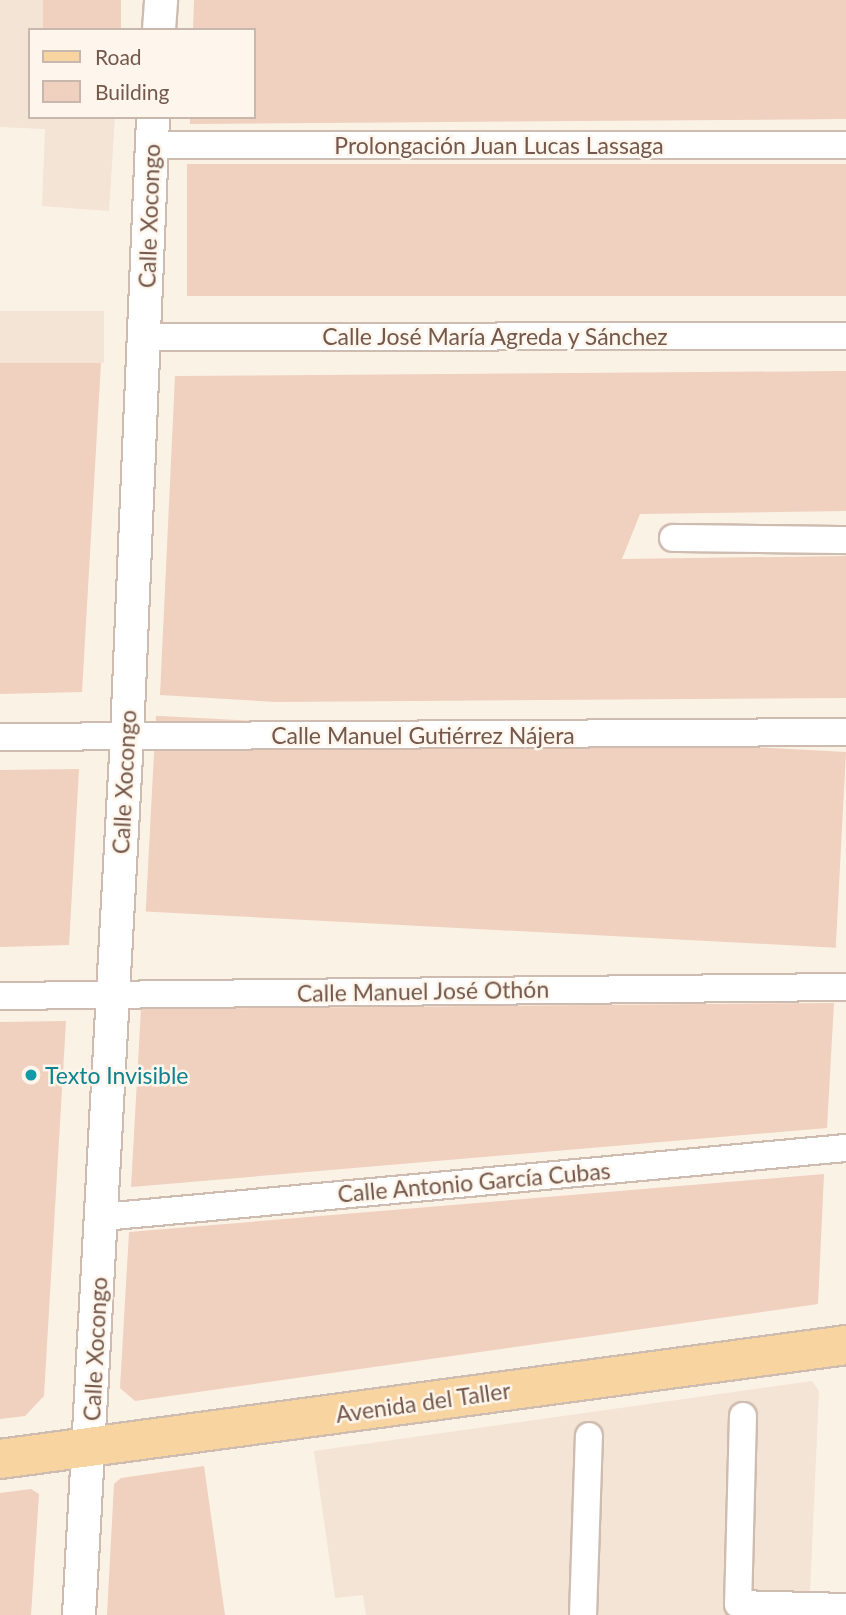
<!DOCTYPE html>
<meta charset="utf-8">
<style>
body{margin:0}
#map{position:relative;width:846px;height:1615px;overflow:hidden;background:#fbf2e6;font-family:Lato,sans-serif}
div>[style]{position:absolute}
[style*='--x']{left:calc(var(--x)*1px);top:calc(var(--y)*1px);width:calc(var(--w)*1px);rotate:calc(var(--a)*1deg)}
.residential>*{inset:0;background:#f3e4d5;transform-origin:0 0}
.building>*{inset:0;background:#f0d0be;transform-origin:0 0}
.roads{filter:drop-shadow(2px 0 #cfbcb0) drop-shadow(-2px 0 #cfbcb0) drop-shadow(0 2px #cfbcb0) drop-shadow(0 -2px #cfbcb0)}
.minor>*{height:26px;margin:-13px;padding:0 13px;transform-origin:13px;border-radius:13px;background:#fff}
.tertiary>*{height:32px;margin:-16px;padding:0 16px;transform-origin:16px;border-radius:16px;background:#fff}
.primary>*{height:38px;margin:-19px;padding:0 19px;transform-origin:19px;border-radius:19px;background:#f8d4a1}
.dots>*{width:19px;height:19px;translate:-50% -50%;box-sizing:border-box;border:4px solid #fef6ec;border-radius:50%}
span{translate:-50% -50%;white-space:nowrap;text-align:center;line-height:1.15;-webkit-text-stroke:5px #fef6ec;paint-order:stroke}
.street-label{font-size:23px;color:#74584c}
.culture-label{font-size:23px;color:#0d838f}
.left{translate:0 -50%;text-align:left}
.legend{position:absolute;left:28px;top:28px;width:228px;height:91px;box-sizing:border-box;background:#fef6ec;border:2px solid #c7b7ac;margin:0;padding:9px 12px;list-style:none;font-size:21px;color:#74584c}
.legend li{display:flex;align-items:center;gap:14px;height:35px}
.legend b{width:35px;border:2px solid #c7b7ac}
</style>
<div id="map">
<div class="residential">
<i style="clip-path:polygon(0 0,43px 0,43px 30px,30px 30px,30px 117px,115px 117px,109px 211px,42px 206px,45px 129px,0 127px)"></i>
<i style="left:0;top:311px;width:104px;height:52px"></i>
<i style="clip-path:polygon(812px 1381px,819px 1391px,809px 1615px,366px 1615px,363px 1595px,335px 1598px,314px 1451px)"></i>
</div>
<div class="building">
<i style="left:43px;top:0;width:78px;height:30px"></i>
<i style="clip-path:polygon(194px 0,846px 0,846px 119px,190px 124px,190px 117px,254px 117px,254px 30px,193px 30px)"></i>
<i style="left:846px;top:164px;width:132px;height:659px;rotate:90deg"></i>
<i style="clip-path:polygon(0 363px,101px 363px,82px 692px,0 694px)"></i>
<i style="clip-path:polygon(846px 371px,846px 511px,640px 514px,622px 559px,846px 556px,846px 698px,276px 702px,160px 695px,175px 376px)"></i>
<i style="left:846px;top:752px;width:196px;height:691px;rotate:93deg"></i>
<i style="clip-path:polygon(79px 769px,69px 945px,0 947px,0 770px)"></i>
<i style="clip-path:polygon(834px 1003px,827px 1128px,131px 1187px,141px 1009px)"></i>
<i style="clip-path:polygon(66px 1021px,44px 1396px,25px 1416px,0 1419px,0 1022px)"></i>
<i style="clip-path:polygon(824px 1174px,818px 1304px,135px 1401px,120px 1388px,129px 1232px)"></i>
<i style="clip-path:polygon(204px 1466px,225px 1615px,107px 1615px,114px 1484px,121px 1478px)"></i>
<i style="clip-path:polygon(31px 1489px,39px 1494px,31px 1615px,0 1615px,0 1493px)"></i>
</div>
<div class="roads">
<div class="minor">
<i style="--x:151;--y:145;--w:695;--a:0"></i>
<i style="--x:143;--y:337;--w:703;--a:-0.08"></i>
<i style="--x:673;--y:538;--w:173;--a:0.7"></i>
<i style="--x:0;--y:737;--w:846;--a:-0.34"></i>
<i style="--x:0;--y:996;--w:846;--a:-0.61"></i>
<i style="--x:103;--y:1217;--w:746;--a:-5.31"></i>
<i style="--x:743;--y:1416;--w:188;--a:91.5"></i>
<i style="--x:738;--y:1604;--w:108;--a:1.6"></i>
<i style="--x:583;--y:1615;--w:179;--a:-88.1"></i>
</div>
<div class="tertiary">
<i style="--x:159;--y:30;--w:30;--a:-86"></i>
<i style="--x:79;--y:1615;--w:880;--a:-86.87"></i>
<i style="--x:127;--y:736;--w:620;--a:-87.59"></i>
</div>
<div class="primary">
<i style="--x:0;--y:1459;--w:854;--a:-7.67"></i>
</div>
</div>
<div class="dots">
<i style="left:31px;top:1075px;background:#0f9aa8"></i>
</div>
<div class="street-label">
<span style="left:499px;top:145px">Prolongación Juan Lucas Lassaga</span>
<span style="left:149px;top:216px;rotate:-88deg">Calle Xocongo</span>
<span style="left:495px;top:336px">Calle José María Agreda y Sánchez</span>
<span style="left:423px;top:735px">Calle Manuel Gutiérrez Nájera</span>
<span style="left:124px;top:782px;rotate:-87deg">Calle Xocongo</span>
<span style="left:423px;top:991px;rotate:-1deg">Calle Manuel José Othón</span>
<span style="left:474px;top:1182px;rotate:-5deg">Calle Antonio García Cubas</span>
<span style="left:95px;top:1349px;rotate:-87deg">Calle Xocongo</span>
<span style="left:423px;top:1402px;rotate:-8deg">Avenida del Taller</span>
</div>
<div class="culture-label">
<span class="left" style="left:45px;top:1075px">Texto Invisible</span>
</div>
<ul class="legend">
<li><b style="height:9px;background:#f8d4a1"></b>Road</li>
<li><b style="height:19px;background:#f0d0be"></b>Building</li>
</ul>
</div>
